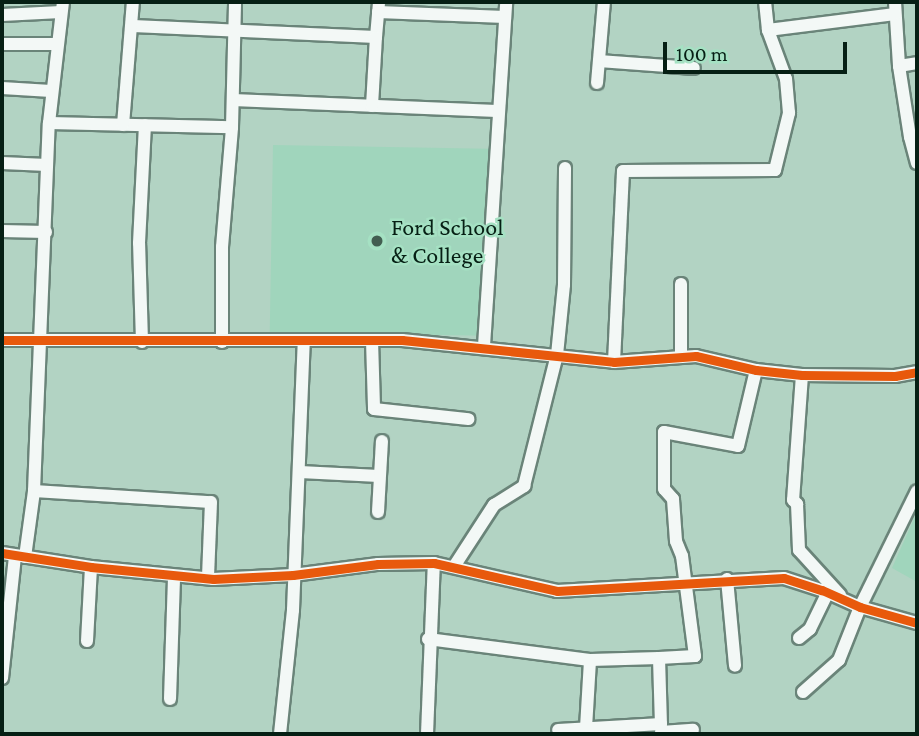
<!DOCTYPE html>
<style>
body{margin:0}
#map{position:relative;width:919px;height:736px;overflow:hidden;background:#b2d3c3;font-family:"Crimson Pro",serif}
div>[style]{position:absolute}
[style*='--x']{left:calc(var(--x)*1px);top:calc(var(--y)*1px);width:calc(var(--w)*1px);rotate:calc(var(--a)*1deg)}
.built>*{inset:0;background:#a0d5bc;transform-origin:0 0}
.roads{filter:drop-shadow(2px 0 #6a8479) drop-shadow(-2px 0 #6a8479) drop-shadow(0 2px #6a8479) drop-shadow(0 -2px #6a8479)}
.minor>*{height:12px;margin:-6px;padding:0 6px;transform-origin:6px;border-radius:6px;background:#f3f8f6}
.cycleway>*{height:9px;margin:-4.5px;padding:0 4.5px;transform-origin:4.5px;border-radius:4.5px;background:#e8590c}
.dots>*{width:19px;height:19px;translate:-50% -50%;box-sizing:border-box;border:4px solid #a5e1c3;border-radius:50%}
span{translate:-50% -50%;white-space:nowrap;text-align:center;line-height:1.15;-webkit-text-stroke:5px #a5e1c3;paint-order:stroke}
.poi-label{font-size:24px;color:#061f14}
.left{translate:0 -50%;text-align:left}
.frame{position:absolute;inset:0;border:4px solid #061f14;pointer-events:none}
.scale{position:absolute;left:663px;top:42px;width:184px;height:32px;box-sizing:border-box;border:4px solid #061f14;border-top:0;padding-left:9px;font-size:21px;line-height:24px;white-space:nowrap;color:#061f14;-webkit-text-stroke:5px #a5e1c3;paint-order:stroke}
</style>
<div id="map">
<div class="built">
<i style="left:273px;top:145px;width:216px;height:187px;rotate:1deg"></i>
<i style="clip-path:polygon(917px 512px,917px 582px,892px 568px)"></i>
</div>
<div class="roads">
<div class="minor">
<i style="--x:895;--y:2;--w:64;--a:86.4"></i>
<i style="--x:899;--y:66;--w:72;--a:81.2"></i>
<i style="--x:910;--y:137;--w:27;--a:75"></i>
<i style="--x:378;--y:12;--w:127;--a:2.3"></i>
<i style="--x:2;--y:15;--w:59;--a:-2.9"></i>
<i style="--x:133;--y:26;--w:243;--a:2.6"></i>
<i style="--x:376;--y:37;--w:35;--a:-85"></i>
<i style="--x:768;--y:30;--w:128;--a:-7.2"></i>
<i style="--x:2;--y:44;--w:55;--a:0"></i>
<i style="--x:599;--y:61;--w:95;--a:4.2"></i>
<i style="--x:899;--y:66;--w:18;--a:-9"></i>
<i style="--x:597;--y:83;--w:81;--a:-85.1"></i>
<i style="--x:2;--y:88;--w:49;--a:3.5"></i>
<i style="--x:233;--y:100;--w:264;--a:2.4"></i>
<i style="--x:372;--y:106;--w:69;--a:-86.7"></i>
<i style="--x:49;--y:123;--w:183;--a:1.3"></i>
<i style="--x:123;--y:125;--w:123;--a:-85.4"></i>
<i style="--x:2;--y:163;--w:45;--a:2.5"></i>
<i style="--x:2;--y:231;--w:44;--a:1.3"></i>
<i style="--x:681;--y:284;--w:73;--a:90"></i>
<i style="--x:2;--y:340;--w:400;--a:0"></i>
<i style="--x:402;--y:340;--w:213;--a:5.9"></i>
<i style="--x:614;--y:362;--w:82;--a:-4.2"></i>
<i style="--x:696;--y:356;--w:62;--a:13.1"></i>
<i style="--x:756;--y:370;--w:46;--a:6.2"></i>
<i style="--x:802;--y:375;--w:93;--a:0.6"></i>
<i style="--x:895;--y:376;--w:22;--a:-10"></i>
<i style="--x:372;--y:340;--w:69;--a:88.3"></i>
<i style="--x:374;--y:409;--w:95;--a:6.1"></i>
<i style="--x:142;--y:342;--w:99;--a:-91.7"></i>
<i style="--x:139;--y:243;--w:118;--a:-87.1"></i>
<i style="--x:222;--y:342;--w:95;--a:-90"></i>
<i style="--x:222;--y:247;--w:120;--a:-85.2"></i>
<i style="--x:232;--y:127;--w:125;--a:-88.6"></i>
<i style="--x:484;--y:346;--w:345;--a:-86.3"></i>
<i style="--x:614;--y:362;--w:191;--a:-87.3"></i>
<i style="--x:623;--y:171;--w:152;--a:-0.4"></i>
<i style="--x:775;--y:170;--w:59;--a:-76.2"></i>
<i style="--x:789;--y:113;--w:34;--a:-95"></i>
<i style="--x:786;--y:79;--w:52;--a:-110.2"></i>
<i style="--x:768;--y:30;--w:28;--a:-96"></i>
<i style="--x:802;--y:375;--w:125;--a:94.1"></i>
<i style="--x:793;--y:500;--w:6;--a:45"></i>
<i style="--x:797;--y:504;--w:46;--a:87.5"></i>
<i style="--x:799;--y:550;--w:61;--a:47.7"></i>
<i style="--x:300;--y:472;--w:79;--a:2.9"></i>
<i style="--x:34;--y:491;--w:177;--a:3.6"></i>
<i style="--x:211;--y:502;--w:76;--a:92.3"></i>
<i style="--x:378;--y:512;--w:71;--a:-86.8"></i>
<i style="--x:2;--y:553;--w:90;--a:8.9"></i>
<i style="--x:91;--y:567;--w:123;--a:5.6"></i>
<i style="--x:213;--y:579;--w:80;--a:-2.9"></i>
<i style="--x:293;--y:575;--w:86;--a:-7.4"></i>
<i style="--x:378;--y:564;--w:56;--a:-1"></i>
<i style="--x:434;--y:563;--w:126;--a:12.8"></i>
<i style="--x:557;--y:591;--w:227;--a:-3.3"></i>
<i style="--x:784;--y:578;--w:40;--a:18"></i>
<i style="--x:822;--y:590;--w:42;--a:24.1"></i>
<i style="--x:860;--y:607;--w:59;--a:15.7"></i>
<i style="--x:25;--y:557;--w:67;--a:-82.2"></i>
<i style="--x:34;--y:491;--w:368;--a:-87.7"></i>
<i style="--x:49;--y:123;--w:122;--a:-83.4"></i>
<i style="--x:455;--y:565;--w:72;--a:-57"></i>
<i style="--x:494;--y:505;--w:36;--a:-32"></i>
<i style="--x:524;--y:486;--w:135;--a:-75.9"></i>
<i style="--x:557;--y:355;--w:70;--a:-84.3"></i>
<i style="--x:564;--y:285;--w:117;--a:-89.5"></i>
<i style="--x:727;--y:579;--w:87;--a:84.7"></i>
<i style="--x:799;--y:638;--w:14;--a:-39"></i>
<i style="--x:810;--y:629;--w:41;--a:-64.1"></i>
<i style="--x:428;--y:639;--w:163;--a:7.4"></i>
<i style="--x:590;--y:660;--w:69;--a:-1.7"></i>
<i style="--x:659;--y:658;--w:66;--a:88.3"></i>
<i style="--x:661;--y:724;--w:103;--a:176.7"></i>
<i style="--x:87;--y:641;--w:74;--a:-86.9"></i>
<i style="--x:659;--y:658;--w:36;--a:-3"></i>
<i style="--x:695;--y:656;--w:101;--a:-97.4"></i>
<i style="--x:682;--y:556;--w:16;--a:-112"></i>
<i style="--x:676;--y:541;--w:42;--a:-94.1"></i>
<i style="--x:673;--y:499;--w:13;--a:-132"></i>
<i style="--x:664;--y:489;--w:57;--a:-90"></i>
<i style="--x:664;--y:432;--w:75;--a:10.7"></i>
<i style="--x:738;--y:446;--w:78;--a:-76.7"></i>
<i style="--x:2;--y:678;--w:123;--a:-83.9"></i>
<i style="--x:803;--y:692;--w:48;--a:-41.6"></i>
<i style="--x:839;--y:660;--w:57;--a:-68.4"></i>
<i style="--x:860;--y:607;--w:129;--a:-63.8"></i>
<i style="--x:170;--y:699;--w:123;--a:-88.1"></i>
<i style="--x:586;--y:728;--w:68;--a:-86.6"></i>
<i style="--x:661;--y:732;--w:32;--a:-4"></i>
<i style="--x:280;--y:734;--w:125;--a:-84"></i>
<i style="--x:293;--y:610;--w:270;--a:-87.7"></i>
<i style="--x:427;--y:734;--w:171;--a:-87.7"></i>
</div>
</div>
<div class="cycleway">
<i style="--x:2;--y:340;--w:400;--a:0"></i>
<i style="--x:402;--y:340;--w:213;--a:5.9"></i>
<i style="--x:614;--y:362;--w:82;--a:-4.2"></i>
<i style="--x:696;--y:356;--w:62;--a:13.1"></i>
<i style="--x:756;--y:370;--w:46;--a:6.2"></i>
<i style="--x:802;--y:375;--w:93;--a:0.6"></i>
<i style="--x:895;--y:376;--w:22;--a:-10"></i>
<i style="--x:2;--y:553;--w:90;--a:8.9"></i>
<i style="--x:91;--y:567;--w:123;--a:5.6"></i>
<i style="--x:213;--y:579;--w:80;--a:-2.9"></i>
<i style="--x:293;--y:575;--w:86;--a:-7.4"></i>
<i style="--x:378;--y:564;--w:56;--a:-1"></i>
<i style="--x:434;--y:563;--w:126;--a:12.8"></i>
<i style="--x:557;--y:591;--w:227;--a:-3.3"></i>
<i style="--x:784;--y:578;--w:40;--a:18"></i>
<i style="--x:822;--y:590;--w:42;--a:24.1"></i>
<i style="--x:860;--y:607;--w:59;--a:15.7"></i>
</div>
<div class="dots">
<i style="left:377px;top:241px;background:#425e51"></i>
</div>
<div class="poi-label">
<span class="left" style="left:391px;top:241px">Ford School<br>&amp; College</span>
</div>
<div class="frame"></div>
<div class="scale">100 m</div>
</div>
